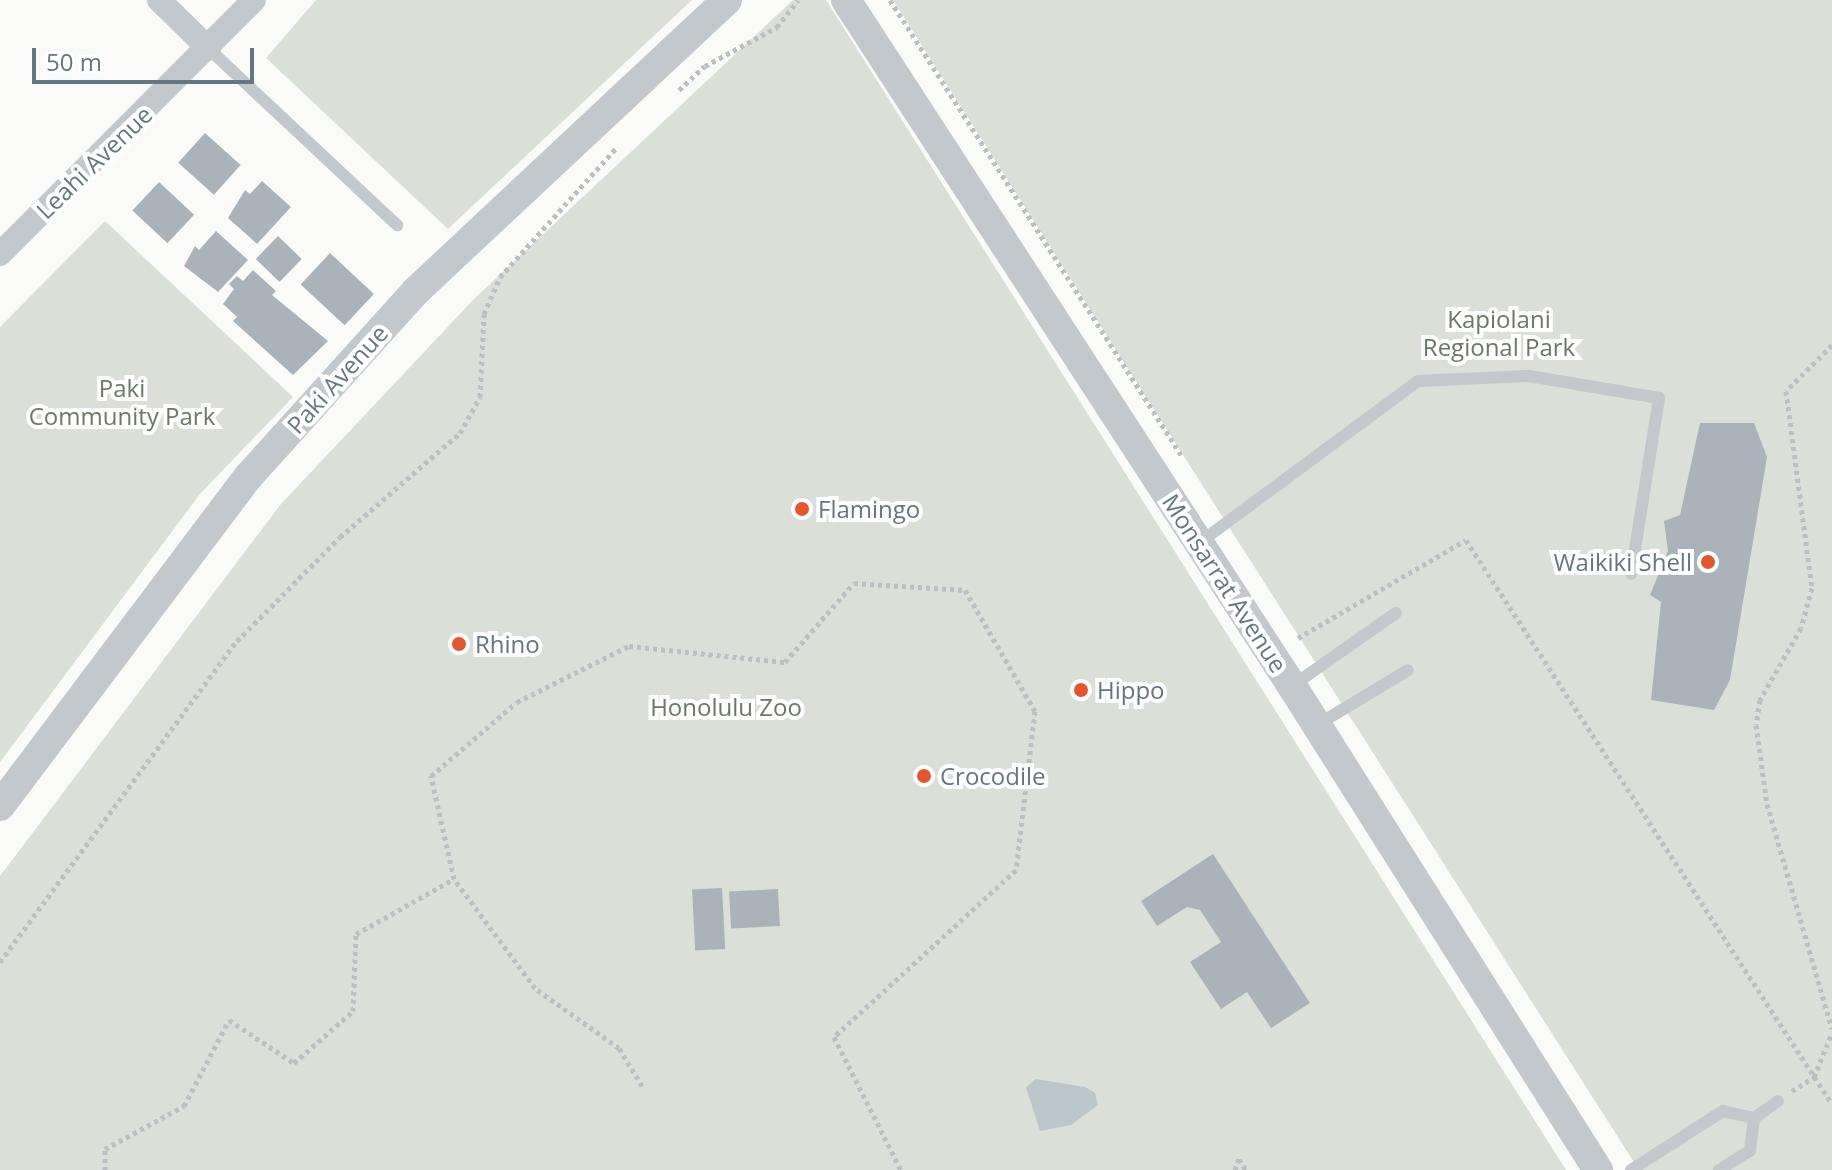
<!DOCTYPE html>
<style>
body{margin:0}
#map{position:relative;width:1832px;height:1170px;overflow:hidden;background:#fafaf8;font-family:"Open Sans",sans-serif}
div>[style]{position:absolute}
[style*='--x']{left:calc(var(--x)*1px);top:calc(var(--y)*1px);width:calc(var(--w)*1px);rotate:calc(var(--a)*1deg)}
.green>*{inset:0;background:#dadfd7}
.water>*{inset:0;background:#bbc7cb}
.building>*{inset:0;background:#aab3b9;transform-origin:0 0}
.path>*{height:5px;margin-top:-2.5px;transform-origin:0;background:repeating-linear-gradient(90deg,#bbbfc2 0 4px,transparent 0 8px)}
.service>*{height:12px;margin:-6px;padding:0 6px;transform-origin:6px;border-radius:6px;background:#c3c8cc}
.minor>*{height:24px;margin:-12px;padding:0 12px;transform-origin:12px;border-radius:12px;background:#c3c8cc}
.tertiary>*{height:30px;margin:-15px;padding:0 15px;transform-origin:15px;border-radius:15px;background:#c3c8cc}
.dots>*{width:22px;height:22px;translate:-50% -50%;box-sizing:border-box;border:4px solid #fff;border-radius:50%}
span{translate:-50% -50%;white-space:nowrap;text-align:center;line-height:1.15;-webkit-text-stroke:8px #fff;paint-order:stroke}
.street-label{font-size:24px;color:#657683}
.park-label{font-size:24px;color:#687a64}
.poi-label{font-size:24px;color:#657683}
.left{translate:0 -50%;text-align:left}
.right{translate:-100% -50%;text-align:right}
.scale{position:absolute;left:32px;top:48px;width:222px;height:36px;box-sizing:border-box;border:4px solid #657683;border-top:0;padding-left:10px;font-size:24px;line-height:28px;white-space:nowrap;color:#657683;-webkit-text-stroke:6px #fff;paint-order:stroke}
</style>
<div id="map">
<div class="green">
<i style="clip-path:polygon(316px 0,692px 0,448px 229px,266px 58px)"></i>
<i style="clip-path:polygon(793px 0,826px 0,1566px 1170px,0 1170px,0 876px,281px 504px,474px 299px)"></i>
<i style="clip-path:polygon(893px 0,1832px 0,1832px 1170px,1639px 1170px)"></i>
<i style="clip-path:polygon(105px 221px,293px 397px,200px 494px,0 762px,0 327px)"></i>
</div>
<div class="water">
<i style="clip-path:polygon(1036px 1079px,1085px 1087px,1095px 1093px,1098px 1105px,1071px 1125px,1040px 1131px,1026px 1087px)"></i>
</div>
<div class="building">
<i style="left:205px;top:133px;width:48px;height:40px;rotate:42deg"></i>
<i style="clip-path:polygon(262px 181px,291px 207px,257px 244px,228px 218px,245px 190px,250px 194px)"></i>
<i style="left:159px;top:182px;width:48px;height:39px;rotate:43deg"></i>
<i style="clip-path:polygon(216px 231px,248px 260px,218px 292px,184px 266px,195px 246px,199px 250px)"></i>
<i style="left:278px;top:236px;width:33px;height:32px;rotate:44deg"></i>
<i style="left:330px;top:253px;width:60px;height:43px;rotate:43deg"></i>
<i style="clip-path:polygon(253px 270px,276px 291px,272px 295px,328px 341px,293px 375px,233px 321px,237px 317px,223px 304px,234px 289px,229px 284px,237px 276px,243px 281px)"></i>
<i style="clip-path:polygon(1700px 423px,1754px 423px,1767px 457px,1730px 680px,1714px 710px,1651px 700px,1661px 602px,1650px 595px,1668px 551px,1664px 521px,1680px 515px)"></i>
<i style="clip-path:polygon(1213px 854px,1310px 1003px,1271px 1028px,1247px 992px,1221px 1009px,1190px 962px,1221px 942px,1200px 910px,1187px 907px,1157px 926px,1141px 901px)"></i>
<i style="left:722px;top:888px;width:61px;height:30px;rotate:87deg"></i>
<i style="left:778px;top:889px;width:37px;height:49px;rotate:87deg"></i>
</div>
<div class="path">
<i style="--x:890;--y:0;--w:544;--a:57.39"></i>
<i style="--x:679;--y:90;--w:35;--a:-43"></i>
<i style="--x:705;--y:66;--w:82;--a:-28.4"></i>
<i style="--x:777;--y:27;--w:34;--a:-52"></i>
<i style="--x:1832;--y:345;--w:65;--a:135"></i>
<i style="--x:1786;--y:391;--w:199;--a:82.5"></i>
<i style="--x:1812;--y:588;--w:41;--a:105.4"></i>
<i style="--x:1801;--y:628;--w:83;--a:119.7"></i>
<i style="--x:1760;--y:700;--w:25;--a:99"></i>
<i style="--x:1756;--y:725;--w:80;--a:82.1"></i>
<i style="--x:1767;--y:804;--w:234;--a:73.9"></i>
<i style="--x:1298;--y:638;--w:194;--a:-30.3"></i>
<i style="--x:1466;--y:540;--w:672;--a:57.02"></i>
<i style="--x:0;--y:962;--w:399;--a:-53.6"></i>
<i style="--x:237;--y:641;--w:146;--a:-45.3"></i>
<i style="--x:340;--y:537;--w:159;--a:-40.9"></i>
<i style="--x:460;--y:433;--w:41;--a:-60.9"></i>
<i style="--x:480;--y:397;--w:83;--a:-87.2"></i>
<i style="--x:484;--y:314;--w:40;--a:-66.6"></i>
<i style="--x:500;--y:277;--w:173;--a:-48"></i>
<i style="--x:642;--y:1086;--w:44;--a:-121.2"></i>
<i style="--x:619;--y:1048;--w:103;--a:-144.5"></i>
<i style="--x:535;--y:988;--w:136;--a:-126.6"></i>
<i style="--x:454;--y:879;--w:106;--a:-102.6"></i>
<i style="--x:431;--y:776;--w:113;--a:-40.7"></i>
<i style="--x:517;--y:702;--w:125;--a:-26.6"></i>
<i style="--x:629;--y:646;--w:157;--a:5.9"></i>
<i style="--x:785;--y:662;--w:105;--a:-48.9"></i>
<i style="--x:854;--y:583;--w:111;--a:3.6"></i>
<i style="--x:965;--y:590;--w:140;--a:60"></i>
<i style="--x:1035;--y:711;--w:160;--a:96.8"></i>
<i style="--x:1016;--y:870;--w:247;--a:137.5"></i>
<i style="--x:834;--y:1037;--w:149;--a:63.3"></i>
<i style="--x:1792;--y:1091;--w:26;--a:-32"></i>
<i style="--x:1814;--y:1077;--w:48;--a:-67.8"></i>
<i style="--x:105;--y:1170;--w:21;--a:-90"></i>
<i style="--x:105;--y:1149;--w:90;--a:-28.6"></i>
<i style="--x:184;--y:1106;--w:97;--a:-62.4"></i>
<i style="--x:229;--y:1020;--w:78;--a:33.5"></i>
<i style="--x:294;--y:1063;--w:79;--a:-41.4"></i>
<i style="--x:353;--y:1011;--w:77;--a:-87.8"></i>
<i style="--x:356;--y:934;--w:112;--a:-29.3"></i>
<i style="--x:1235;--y:1170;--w:12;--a:-70"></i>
<i style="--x:1239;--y:1159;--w:13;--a:58"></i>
</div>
<div class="service">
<i style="--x:209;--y:49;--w:258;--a:43.1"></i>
<i style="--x:1199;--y:543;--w:272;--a:-36.5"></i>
<i style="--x:1418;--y:381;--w:111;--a:-2.6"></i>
<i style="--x:1529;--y:376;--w:132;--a:9.6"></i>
<i style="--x:1659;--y:398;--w:178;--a:99"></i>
<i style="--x:1292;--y:686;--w:127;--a:-35.1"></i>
<i style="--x:1317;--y:725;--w:106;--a:-31.1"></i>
<i style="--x:1631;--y:1170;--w:109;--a:-32.7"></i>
<i style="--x:1723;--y:1111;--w:32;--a:13"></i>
<i style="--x:1754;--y:1118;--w:29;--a:-35"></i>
<i style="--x:1719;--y:1170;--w:36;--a:-32"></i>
<i style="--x:1750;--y:1151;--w:33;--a:-83"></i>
</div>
<div class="minor">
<i style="--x:159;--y:0;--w:70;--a:44.4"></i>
<i style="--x:0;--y:254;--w:359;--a:-45"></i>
</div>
<div class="tertiary">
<i style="--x:846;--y:0;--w:818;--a:56.97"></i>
<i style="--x:1292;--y:686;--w:573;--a:57.7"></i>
<i style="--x:0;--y:806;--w:412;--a:-53"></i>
<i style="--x:248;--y:477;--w:251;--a:-47.9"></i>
<i style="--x:416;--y:291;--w:426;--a:-43.1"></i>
</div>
<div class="dots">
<i style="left:802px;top:509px;background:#e4572e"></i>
<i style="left:1708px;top:562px;background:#e4572e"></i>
<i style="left:459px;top:644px;background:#e4572e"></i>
<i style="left:1081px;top:690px;background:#e4572e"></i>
<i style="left:924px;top:776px;background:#e4572e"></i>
</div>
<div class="street-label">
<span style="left:94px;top:162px;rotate:-44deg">Leahi Avenue</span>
<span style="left:337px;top:379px;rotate:-48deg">Paki Avenue</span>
<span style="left:1225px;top:583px;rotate:57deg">Monsarrat Avenue</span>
</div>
<div class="park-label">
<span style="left:1499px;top:333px">Kapiolani<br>Regional Park</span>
<span style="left:122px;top:402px">Paki<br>Community Park</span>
<span style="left:726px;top:707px">Honolulu Zoo</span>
</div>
<div class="poi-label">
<span class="left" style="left:818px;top:509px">Flamingo</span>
<span class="right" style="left:1692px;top:562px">Waikiki Shell</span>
<span class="left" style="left:475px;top:644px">Rhino</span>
<span class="left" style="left:1097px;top:690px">Hippo</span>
<span class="left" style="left:940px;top:776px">Crocodile</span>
</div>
<div class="scale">50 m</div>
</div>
